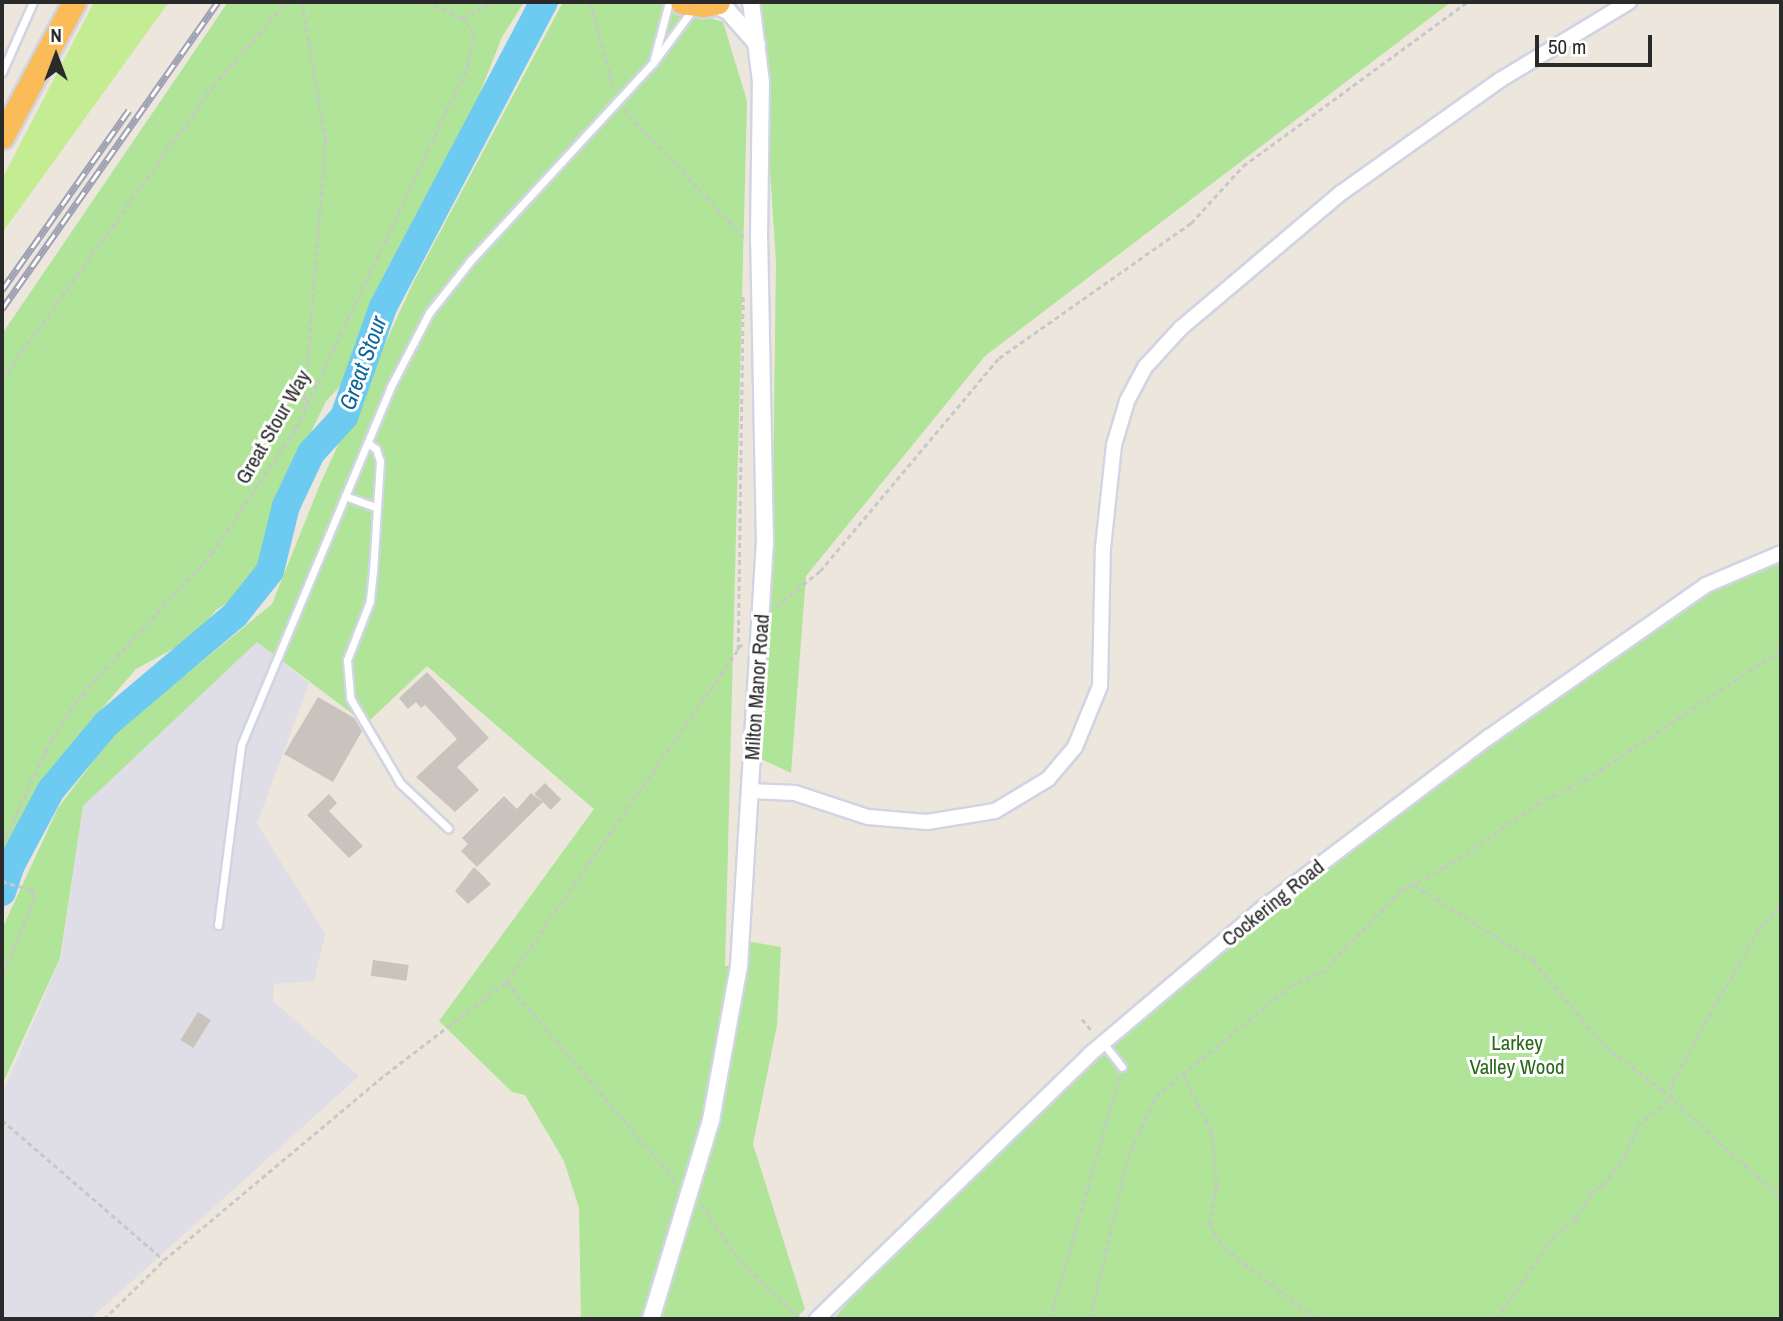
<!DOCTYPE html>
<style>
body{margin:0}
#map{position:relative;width:1783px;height:1321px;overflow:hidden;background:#ede6dc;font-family:"Archivo Narrow",sans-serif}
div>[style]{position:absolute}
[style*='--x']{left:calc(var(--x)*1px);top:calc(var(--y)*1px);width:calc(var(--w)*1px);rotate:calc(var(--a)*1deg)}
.industrial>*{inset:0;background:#dfdde5}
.green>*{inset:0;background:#b0e498}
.pitch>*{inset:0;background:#c4ec93}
.river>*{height:28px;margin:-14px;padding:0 14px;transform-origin:14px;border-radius:14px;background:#6dcaf1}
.building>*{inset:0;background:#c8c3bc;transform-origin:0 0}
.path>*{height:2.5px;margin-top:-1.25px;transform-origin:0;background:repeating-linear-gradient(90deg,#c8c8c8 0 5px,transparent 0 8.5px)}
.roads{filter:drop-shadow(2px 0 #d1d4e3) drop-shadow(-2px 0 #d1d4e3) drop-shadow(0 2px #d1d4e3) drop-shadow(0 -2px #d1d4e3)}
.service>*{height:7px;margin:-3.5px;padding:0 3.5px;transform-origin:3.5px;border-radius:3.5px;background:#fff}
.minor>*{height:14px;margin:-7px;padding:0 7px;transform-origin:7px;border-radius:7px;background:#fff}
.tertiary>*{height:16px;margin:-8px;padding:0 8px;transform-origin:8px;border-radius:8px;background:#fff}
.trunk>*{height:23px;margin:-11.5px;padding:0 11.5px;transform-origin:11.5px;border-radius:11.5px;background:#f9bc58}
.rail>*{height:7px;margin-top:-3.5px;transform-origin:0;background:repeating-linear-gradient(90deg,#fff 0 13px,#9fa1b5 0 26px);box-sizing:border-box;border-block:2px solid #9fa1b5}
span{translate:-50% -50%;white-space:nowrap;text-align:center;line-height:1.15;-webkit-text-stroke:6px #fff;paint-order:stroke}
.street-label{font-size:21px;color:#2a2a2a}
.park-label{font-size:21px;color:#276919}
.water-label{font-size:23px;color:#0b679e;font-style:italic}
.frame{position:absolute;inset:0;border:4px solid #2a2a2a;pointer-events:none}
.north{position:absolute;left:21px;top:21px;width:70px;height:70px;-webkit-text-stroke:5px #fff;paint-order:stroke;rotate:0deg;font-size:19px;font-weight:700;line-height:28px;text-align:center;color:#2a2a2a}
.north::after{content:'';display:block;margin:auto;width:24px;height:32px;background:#2a2a2a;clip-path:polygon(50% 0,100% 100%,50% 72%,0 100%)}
.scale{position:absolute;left:1535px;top:35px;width:117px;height:32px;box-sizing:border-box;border:4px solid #2a2a2a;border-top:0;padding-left:9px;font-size:21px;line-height:24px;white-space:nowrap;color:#2a2a2a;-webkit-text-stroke:5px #fff;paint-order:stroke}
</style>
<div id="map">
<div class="industrial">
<i style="clip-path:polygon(257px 642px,309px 683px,257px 823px,325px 934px,314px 981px,274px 984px,273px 1001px,359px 1076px,90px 1319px,2px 1319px,2px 1095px,61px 957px,83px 806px)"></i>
</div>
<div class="green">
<i style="clip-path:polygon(228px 2px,524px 2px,502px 37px,474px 108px,376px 306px,345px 381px,326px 401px,283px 491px,263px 557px,245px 592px,216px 610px,193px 638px,136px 669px,69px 747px,31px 802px,2px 860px,2px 334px)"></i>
<i style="clip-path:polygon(563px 2px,655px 2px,723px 22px,747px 101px,725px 966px,744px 964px,746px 941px,781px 947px,777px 1025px,753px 1144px,805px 1309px,795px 1319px,581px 1319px,579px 1208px,564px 1161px,525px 1095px,512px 1092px,439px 1021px,594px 809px,427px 666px,366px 724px,257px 642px,83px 806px,60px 958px,2px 1085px,2px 929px,58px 808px,114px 734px,272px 604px,321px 482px,414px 281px)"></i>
<i style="clip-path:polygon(759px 2px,1451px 2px,985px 356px,806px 576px,791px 773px,759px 758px,772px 566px,776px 262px)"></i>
<i style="clip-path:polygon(1781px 558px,1781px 1319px,834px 1319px,896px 1243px,1076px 1077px,1279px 905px,1492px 741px,1709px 589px)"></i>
</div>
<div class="pitch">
<i style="clip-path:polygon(94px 2px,169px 2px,2px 233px,2px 179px)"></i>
</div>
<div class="river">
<i style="--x:2;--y:892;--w:26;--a:-72"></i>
<i style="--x:10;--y:867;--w:87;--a:-62"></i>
<i style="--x:51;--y:790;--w:86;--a:-50.2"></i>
<i style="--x:106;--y:724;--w:169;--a:-40.2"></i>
<i style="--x:235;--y:615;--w:56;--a:-51.5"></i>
<i style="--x:270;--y:571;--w:67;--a:-76.2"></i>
<i style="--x:286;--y:506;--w:59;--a:-64.7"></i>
<i style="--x:311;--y:453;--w:49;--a:-47.5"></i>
<i style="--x:344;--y:417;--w:117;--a:-70.5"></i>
<i style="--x:383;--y:307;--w:345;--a:-62.2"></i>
</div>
<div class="building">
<i style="clip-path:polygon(427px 672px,489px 738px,457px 767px,479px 790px,455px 812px,416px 777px,457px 739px,425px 705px,421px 708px,416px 702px,408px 709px,399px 698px)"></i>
<i style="clip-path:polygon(318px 697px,354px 718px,362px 731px,333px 782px,284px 754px)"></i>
<i style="left:545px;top:783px;width:23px;height:15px;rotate:45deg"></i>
<i style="clip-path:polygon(531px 793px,543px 802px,477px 867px,461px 851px,468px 844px,462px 838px,504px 796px,517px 809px)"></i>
<i style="clip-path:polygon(329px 794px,337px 803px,329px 811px,363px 846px,349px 858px,307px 815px)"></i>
<i style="clip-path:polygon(474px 867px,491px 884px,468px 904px,455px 891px)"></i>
<i style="left:373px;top:960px;width:36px;height:16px;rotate:8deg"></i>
<i style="left:198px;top:1012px;width:15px;height:33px;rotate:32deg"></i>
</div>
<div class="path">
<i style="--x:302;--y:2;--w:141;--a:80.2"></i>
<i style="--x:326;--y:141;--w:268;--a:94.7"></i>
<i style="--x:590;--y:2;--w:89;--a:74.4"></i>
<i style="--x:462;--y:18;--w:36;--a:-27"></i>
<i style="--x:624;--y:109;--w:175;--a:46.8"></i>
<i style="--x:2;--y:379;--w:361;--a:-54.2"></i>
<i style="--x:213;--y:86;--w:111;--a:-49"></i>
<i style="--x:776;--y:606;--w:56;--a:-38.5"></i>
<i style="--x:820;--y:571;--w:278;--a:-50"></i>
<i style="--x:999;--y:358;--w:235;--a:-35.1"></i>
<i style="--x:1191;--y:223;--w:77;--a:-47.6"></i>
<i style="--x:1243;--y:166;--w:278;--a:-36.2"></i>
<i style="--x:738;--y:650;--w:357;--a:-89.2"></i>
<i style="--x:2;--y:845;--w:116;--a:-65"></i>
<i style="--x:51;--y:740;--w:55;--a:-56"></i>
<i style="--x:82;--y:694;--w:192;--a:-47.3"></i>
<i style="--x:212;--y:553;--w:151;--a:-56.1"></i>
<i style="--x:296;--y:428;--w:402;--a:-64.6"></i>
<i style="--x:468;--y:65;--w:33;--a:-79"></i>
<i style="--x:474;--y:33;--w:19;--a:-129"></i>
<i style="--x:462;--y:18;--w:40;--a:-156.6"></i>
<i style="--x:2;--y:881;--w:31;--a:17"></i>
<i style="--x:32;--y:890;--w:9;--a:69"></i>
<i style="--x:35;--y:898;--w:86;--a:112.7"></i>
<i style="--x:1414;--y:885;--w:141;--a:32.2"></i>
<i style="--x:1533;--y:960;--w:112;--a:50.1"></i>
<i style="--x:1605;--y:1046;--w:72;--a:37.7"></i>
<i style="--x:1662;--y:1090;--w:161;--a:42.2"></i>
<i style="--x:506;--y:982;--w:262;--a:49.5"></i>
<i style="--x:1082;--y:1019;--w:17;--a:50"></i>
<i style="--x:1183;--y:1073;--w:66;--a:63.8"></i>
<i style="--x:1212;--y:1132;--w:54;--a:84.7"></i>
<i style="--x:1217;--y:1186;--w:39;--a:100"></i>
<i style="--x:1210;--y:1224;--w:27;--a:59"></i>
<i style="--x:1224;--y:1247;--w:117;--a:38"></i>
<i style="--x:2;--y:1120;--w:214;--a:40.8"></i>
<i style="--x:701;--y:1204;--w:70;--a:55.4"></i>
<i style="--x:741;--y:1262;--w:83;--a:43.5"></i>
<i style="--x:104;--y:1319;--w:84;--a:-44.5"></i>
<i style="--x:164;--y:1260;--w:290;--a:-40"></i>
<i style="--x:386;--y:1074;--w:151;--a:-37.5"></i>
<i style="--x:506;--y:982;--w:412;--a:-55.1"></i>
<i style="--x:1050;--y:1319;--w:252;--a:-74.1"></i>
<i style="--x:1090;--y:1319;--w:164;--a:-77"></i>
<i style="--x:1127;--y:1159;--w:69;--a:-65.3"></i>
<i style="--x:1156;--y:1096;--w:173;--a:-39.4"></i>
<i style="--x:1290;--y:986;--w:34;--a:-23"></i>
<i style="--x:1321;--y:973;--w:117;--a:-46"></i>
<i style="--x:1402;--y:889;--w:47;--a:-26.6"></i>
<i style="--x:1444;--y:868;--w:113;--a:-34.5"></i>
<i style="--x:1537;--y:804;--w:54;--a:-26.6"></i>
<i style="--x:1585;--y:780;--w:235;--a:-33.6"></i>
<i style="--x:1497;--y:1319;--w:98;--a:-55.8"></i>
<i style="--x:1552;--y:1238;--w:30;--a:-40"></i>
<i style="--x:1575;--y:1219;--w:31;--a:-58"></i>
<i style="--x:1591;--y:1193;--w:14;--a:-34"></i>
<i style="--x:1603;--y:1185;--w:35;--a:-53"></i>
<i style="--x:1624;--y:1157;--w:34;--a:-66"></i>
<i style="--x:1638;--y:1126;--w:43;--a:-40.3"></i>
<i style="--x:1671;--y:1098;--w:15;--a:-86"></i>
<i style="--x:1672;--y:1083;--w:51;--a:-61.9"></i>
<i style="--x:1696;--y:1038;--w:126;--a:-60"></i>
<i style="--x:1759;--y:929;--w:33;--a:-47"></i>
</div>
<div class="roads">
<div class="service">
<i style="--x:654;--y:59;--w:59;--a:-75.3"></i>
<i style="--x:2;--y:72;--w:77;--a:-66.1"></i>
<i style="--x:368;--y:443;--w:10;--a:37"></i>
<i style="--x:376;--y:449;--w:13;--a:72"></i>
<i style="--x:380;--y:461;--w:110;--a:93.6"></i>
<i style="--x:373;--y:571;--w:30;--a:96"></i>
<i style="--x:370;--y:601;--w:63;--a:111.3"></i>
<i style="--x:347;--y:660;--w:38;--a:85"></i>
<i style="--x:350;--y:698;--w:99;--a:59.5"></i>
<i style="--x:400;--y:783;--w:66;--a:43.2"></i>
<i style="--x:345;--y:496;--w:33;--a:20"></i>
<i style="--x:218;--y:925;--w:181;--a:-82.7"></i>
<i style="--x:241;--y:745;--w:387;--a:-67.3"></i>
<i style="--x:390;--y:388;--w:85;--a:-62.5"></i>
<i style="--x:429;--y:313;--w:68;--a:-51.6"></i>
<i style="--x:471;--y:260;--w:268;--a:-47.3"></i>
<i style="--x:653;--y:63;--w:67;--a:-53.5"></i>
<i style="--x:1104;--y:1044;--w:29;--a:52"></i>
</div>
<div class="minor">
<i style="--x:750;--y:791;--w:45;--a:2.5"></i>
<i style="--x:795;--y:793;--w:77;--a:18.2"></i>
<i style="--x:868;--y:817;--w:59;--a:4.8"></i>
<i style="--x:927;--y:822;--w:69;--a:-9.2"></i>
<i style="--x:995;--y:811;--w:62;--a:-31.1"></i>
<i style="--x:1048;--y:779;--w:42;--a:-49.8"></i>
<i style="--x:1075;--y:747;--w:66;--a:-67.7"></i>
<i style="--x:1100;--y:686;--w:138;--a:-88.8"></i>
<i style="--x:1103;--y:548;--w:104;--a:-83.9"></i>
<i style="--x:1114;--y:445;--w:46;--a:-73.5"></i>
<i style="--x:1127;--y:401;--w:40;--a:-62"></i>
<i style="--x:1146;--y:366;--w:52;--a:-47.4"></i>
<i style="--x:1181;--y:328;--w:209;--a:-40.2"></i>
<i style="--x:1341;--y:193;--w:195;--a:-35.4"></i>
<i style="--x:1500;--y:80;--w:151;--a:-31.2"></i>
<i style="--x:817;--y:1319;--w:380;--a:-44.1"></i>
<i style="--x:1090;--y:1054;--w:228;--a:-40.2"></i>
<i style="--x:1264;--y:907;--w:282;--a:-37.1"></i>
<i style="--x:1489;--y:737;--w:265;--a:-35"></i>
<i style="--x:1706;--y:585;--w:82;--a:-23.1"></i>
</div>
<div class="tertiary">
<i style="--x:713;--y:4;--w:17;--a:25"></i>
<i style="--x:728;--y:11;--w:44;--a:48.7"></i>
<i style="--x:651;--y:1319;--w:208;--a:-73.2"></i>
<i style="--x:711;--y:1120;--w:157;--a:-79.7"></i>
<i style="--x:739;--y:966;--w:422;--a:-86.5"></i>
<i style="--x:765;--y:545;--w:305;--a:-91.1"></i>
<i style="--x:759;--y:240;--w:158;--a:-89.3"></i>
<i style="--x:761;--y:82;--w:81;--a:-97.1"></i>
</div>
<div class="trunk">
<i style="--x:682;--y:2;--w:22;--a:8"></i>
<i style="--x:704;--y:5;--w:14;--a:-12"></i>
<i style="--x:2;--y:137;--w:153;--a:-61.9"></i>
</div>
</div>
<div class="rail">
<i style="--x:2;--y:290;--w:220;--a:-54.8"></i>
<i style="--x:2;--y:309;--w:375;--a:-54.9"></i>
</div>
<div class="street-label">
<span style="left:273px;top:427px;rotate:-60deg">Great Stour Way</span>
<span style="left:757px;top:687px;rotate:-86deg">Milton Manor Road</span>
<span style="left:1273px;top:903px;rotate:-39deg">Cockering Road</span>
</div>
<div class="park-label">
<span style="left:1517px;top:1055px">Larkey<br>Valley Wood</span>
</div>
<div class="water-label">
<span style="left:363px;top:363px;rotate:-70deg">Great Stour</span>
</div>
<div class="frame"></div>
<div class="north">N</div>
<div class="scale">50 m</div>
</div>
